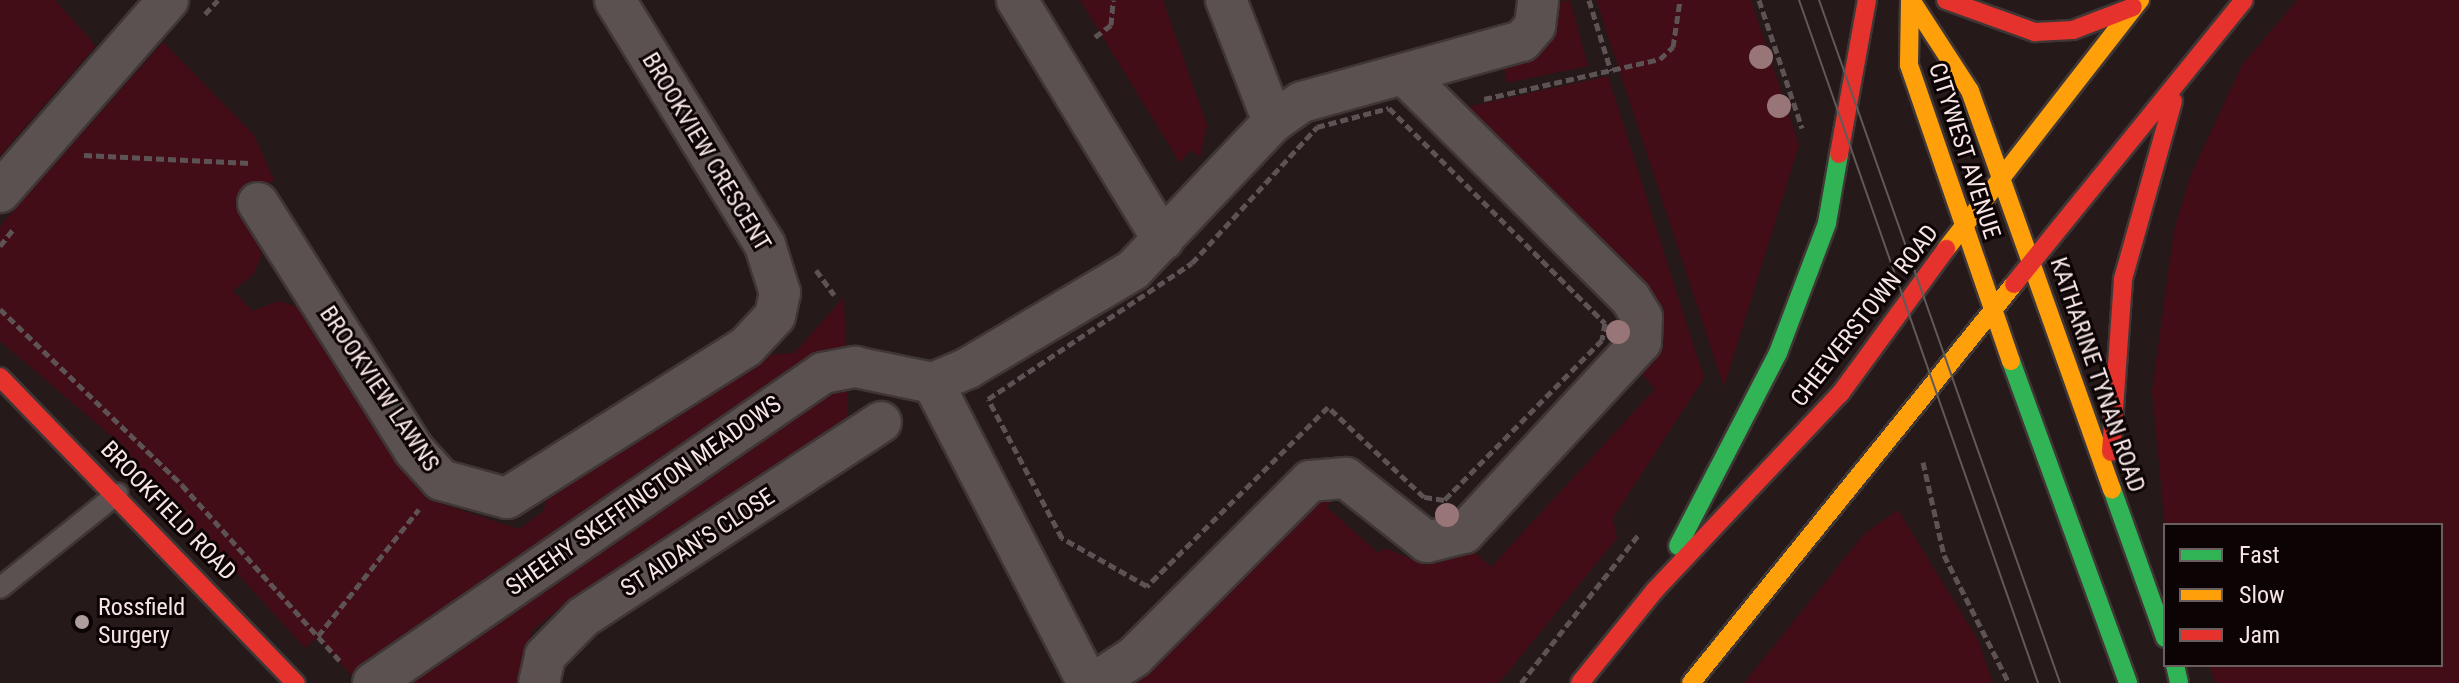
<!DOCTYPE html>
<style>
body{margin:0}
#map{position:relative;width:2459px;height:683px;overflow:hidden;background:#251919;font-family:"Roboto Condensed",sans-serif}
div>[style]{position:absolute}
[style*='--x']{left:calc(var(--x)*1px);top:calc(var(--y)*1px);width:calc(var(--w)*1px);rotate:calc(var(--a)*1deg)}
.green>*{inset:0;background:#420d17}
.path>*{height:5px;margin-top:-2.5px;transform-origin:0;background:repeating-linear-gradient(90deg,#5d5354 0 8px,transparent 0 12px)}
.roads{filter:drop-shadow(2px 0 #3f3636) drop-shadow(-2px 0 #3f3636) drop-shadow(0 2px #3f3636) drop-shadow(0 -2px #3f3636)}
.lane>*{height:20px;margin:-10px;padding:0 10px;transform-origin:10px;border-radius:10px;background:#5c5151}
.street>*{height:40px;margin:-20px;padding:0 20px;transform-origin:20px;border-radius:20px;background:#5c5151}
.fast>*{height:18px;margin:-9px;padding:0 9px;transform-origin:9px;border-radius:9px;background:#30b455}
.slow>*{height:18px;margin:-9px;padding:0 9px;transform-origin:9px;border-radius:9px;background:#ff9f0a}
.jam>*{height:18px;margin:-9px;padding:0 9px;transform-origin:9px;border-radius:9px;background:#e5322d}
.tram>*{height:2px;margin:-1px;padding:0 1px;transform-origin:1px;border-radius:1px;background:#625959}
.trees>*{width:24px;height:24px;margin:-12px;border-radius:50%;background:#987577}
.dots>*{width:22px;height:22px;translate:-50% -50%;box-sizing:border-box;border:4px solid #0c0404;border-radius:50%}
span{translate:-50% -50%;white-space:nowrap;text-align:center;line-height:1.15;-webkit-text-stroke:6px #0c0404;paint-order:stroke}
.street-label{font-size:24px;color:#f7e5e6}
.poi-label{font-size:24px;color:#f7e5e6}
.left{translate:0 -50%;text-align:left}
.legend{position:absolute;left:2163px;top:523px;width:280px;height:144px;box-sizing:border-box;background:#0c0404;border:2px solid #6a5e5e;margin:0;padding:10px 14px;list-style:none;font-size:24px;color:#f7e5e6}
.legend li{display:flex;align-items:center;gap:16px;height:40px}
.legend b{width:40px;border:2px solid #6a5e5e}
</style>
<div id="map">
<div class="green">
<i style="clip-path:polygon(0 0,55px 0,96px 46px,0 156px)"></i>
<i style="clip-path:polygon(1080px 0,1163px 0,1207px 125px,1200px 157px,1190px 150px,1180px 163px)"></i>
<i style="clip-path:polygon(1570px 0,1588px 66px,1507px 83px,1503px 62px,1544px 5px)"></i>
<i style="clip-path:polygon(1596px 0,1751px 0,1799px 145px,1724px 387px)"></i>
<i style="clip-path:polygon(2297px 0,2459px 0,2459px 683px,2215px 683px,2209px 665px,2441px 665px,2441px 525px,2165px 526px,2152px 391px,2174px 230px,2191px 174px,2242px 65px)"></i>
<i style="clip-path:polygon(163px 42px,254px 135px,274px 180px,239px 206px,262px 254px,254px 274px,233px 291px,253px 311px,279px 301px,299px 307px,427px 499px,519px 529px,544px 511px,547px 491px,764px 355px,794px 353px,844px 297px,848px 418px,567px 602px,532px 631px,517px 683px,358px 683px,318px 637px,305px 648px,116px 440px,0 341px,0 226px)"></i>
<i style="clip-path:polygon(1608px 76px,1704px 378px,1613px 518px,1617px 538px,1499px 683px,1115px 683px,1304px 499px,1335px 497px,1327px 507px,1378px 553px,1385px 548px,1426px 565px,1469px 547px,1491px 567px,1655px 389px,1636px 368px,1628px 286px,1639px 276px,1466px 107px)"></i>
<i style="clip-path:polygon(1898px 510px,1978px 640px,1993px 683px,1744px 683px,1864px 534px)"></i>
</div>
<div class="path">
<i style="--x:1589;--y:0;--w:74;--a:72.8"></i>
<i style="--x:1759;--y:0;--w:135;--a:71.4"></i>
<i style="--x:205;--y:14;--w:19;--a:-47"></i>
<i style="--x:1095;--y:37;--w:20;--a:-37"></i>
<i style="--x:1111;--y:25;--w:25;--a:-85"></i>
<i style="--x:1484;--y:99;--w:180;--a:-12.8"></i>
<i style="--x:1660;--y:59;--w:18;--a:-43"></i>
<i style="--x:1673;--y:47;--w:48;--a:-81.5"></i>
<i style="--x:1389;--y:108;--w:305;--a:44.9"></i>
<i style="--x:1605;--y:323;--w:17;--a:100"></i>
<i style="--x:1602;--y:340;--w:225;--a:134.6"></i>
<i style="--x:1444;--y:500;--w:20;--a:-171"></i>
<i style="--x:1424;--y:497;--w:132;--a:-136.8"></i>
<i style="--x:1328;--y:407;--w:255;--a:135.3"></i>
<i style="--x:1147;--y:586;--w:98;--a:-150.5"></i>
<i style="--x:1062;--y:538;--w:157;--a:-118"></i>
<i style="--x:988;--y:399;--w:245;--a:-33.7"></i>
<i style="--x:1192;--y:263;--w:185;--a:-47.4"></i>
<i style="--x:1317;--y:127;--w:74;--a:-14.8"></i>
<i style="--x:84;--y:155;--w:166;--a:2.8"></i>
<i style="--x:0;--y:246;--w:24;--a:-52"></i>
<i style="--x:816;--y:270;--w:31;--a:54"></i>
<i style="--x:0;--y:309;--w:253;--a:44"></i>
<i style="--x:182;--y:485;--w:238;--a:48.1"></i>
<i style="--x:1923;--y:462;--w:95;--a:77.3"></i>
<i style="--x:1944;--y:555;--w:144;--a:63.1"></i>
<i style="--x:318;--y:636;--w:162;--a:-51.5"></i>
<i style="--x:1521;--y:683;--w:190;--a:-51.6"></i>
</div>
<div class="roads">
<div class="lane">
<i style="--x:0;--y:588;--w:151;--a:-38.8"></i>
</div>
<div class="street">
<i style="--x:1017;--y:0;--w:281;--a:58.7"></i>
<i style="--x:1226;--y:0;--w:131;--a:68.9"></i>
<i style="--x:0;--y:192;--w:255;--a:-48.8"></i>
<i style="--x:258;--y:203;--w:292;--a:57.7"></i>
<i style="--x:414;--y:450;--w:40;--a:48"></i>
<i style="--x:441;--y:480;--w:68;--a:15.3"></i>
<i style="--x:507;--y:498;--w:283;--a:-32.3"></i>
<i style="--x:746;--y:347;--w:42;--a:-46.9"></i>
<i style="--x:775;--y:316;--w:24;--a:-78"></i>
<i style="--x:780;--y:293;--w:50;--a:-107.4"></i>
<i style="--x:765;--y:245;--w:287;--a:-121.5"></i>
<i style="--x:933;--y:383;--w:338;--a:62.7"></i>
<i style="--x:373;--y:683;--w:546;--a:-34.56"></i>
<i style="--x:823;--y:373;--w:33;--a:-11"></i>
<i style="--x:855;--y:367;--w:80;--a:11.6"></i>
<i style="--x:933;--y:383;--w:38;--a:-23"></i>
<i style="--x:968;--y:368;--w:192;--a:-30.7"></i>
<i style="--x:1133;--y:270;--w:204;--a:-46.6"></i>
<i style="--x:1273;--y:122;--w:35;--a:-35"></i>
<i style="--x:1302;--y:102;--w:228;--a:-15.5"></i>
<i style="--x:1522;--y:41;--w:20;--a:-49"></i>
<i style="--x:1535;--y:26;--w:26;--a:-83"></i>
<i style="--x:539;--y:683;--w:28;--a:-77"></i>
<i style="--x:545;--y:656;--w:54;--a:-45.7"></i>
<i style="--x:583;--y:617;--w:356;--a:-33.2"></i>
<i style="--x:1094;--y:683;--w:48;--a:-33"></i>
<i style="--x:1134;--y:657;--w:249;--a:-45"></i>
<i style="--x:1310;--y:481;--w:36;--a:-5"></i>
<i style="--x:1346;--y:478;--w:103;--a:38.3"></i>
<i style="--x:1427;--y:542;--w:38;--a:-14"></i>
<i style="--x:1464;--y:533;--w:260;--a:-47.2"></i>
<i style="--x:1641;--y:342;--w:25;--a:-88"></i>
<i style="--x:1642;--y:317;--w:22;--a:-122"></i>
<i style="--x:1630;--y:298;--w:318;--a:-135.3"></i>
</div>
<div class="fast">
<i style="--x:2011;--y:361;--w:343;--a:70"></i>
<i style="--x:2112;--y:489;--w:158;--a:70.4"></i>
<i style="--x:1678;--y:546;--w:217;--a:-62.6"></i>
<i style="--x:1778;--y:353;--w:139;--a:-69.3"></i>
<i style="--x:1827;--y:223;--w:70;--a:-80.1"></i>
<i style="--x:2175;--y:665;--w:18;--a:77"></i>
</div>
<div class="slow">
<i style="--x:1910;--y:0;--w:65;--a:90.9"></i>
<i style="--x:1909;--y:65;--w:313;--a:71"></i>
<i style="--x:1911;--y:0;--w:108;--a:57"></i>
<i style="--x:1970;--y:91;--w:423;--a:70.4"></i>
<i style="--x:1946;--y:249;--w:316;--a:-52.1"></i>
<i style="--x:1691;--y:683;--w:513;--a:-51.01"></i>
</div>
<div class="jam">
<i style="--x:1946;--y:0;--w:95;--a:19.8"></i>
<i style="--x:2035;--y:32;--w:38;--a:-3"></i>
<i style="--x:2073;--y:30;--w:64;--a:-21"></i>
<i style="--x:1839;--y:154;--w:157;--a:-79.7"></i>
<i style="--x:2014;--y:284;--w:365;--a:-51"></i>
<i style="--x:0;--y:377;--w:426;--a:46"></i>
<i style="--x:2111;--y:452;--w:173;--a:-86"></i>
<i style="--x:2123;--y:279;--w:185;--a:-74.3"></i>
<i style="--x:1580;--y:683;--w:119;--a:-51.1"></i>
<i style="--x:1655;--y:590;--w:270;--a:-46.7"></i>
<i style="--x:1840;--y:394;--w:180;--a:-53.8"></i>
</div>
</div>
<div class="tram">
<i style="--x:1799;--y:0;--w:724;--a:70.71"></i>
<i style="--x:1819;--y:0;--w:724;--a:70.56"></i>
</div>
<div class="trees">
<i style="left:1761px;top:57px"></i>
<i style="left:1779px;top:106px"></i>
<i style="left:1618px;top:332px"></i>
<i style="left:1447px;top:515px"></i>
</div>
<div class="dots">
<i style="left:82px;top:622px;background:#ae9e9e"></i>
</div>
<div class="street-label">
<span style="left:1964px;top:151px;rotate:72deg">CITYWEST AVENUE</span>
<span style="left:706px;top:152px;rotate:59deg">BROOKVIEW CRESCENT</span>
<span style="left:1865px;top:316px;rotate:-52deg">CHEEVERSTOWN ROAD</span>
<span style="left:2097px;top:375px;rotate:71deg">KATHARINE TYNAN ROAD</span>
<span style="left:379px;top:389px;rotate:56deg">BROOKVIEW LAWNS</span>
<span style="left:644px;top:496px;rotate:-35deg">SHEEHY SKEFFINGTON MEADOWS</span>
<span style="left:168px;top:511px;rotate:46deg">BROOKFIELD ROAD</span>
<span style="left:698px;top:543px;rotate:-33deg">ST AIDAN'S CLOSE</span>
</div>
<div class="poi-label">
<span class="left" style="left:98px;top:622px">Rossfield<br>Surgery</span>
</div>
<ul class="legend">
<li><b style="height:10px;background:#30b455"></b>Fast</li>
<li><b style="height:10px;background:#ff9f0a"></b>Slow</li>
<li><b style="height:10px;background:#e5322d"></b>Jam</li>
</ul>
</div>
